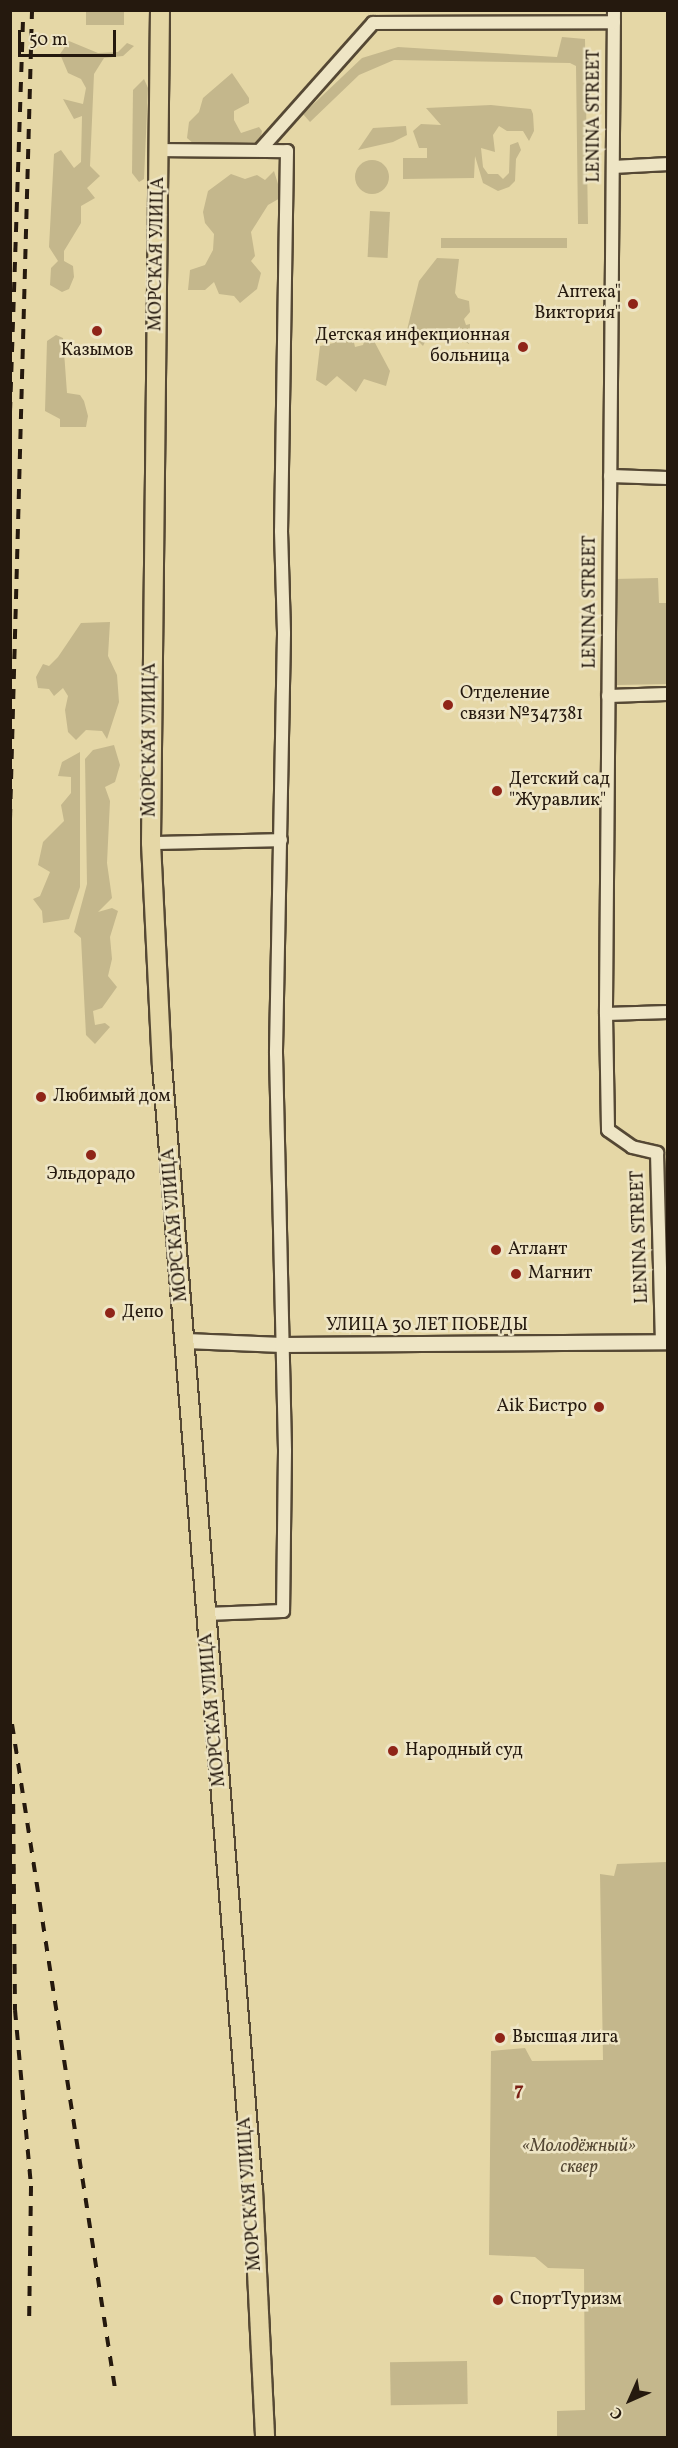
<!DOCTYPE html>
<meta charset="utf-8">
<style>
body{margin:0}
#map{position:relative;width:678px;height:2448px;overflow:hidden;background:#e5d7a6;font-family:Vollkorn,serif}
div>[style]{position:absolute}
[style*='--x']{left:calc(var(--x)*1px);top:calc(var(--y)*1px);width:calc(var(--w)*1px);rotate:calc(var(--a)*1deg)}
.green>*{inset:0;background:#c4b78c;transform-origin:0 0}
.round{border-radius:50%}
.roads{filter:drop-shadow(2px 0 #554834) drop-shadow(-2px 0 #554834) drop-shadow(0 2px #554834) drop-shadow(0 -2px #554834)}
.minor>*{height:12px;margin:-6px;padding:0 6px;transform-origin:6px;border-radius:6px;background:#eee5c5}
.tertiary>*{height:14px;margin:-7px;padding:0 7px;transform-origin:7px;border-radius:7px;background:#eee5c5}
.primary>*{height:18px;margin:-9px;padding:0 9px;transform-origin:9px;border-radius:9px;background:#e5d7a6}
.rail>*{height:4px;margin-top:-2px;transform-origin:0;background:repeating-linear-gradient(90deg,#25190e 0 10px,transparent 0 20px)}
.dots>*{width:16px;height:16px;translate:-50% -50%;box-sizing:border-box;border:3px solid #eee5c5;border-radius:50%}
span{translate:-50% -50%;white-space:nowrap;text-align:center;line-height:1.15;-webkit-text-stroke:5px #eee5c5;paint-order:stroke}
.street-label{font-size:18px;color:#25190e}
.poi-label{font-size:18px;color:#25190e}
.right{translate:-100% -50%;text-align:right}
.left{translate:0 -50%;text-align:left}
.park-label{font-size:18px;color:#554834;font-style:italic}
.neighbourhood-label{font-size:20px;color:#7a1f14;font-weight:700}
.frame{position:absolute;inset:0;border:12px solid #25190e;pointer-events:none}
.north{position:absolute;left:600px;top:2370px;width:60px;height:60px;-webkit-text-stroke:4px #eee5c5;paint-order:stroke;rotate:225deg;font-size:16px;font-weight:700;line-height:24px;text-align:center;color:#25190e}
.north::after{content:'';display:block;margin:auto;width:21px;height:27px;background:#25190e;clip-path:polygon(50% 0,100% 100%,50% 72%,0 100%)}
.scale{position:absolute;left:18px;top:30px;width:98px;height:27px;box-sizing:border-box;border:3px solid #25190e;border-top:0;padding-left:8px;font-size:18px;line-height:21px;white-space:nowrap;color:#25190e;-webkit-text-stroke:4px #eee5c5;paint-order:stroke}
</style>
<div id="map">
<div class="green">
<i style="left:86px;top:11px;width:38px;height:14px"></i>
<i style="clip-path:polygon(562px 37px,585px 39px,588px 224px,578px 224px,576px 66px,570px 63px,394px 60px,359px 75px,310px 122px,303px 114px,362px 58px,398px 47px,557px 57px)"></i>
<i style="clip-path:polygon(69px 41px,98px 53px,118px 52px,127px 43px,134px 46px,123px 56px,104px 58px,94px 74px,90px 166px,100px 176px,87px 188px,95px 198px,81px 206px,81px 223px,64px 251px,64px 261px,73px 266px,74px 277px,69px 289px,62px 292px,50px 285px,51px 268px,58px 261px,49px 247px,54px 154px,61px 150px,74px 168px,81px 162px,82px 116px,74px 119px,63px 99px,83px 104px,86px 88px,81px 79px,68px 73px,60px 54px)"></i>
<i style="clip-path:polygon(232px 73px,249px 98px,249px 103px,234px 111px,234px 120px,241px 133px,259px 127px,262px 131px,259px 147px,194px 144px,187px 138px,189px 122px,199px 112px,203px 98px)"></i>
<i style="clip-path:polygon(144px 79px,148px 88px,144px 179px,139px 182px,132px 173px,133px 90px)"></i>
<i style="clip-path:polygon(491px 105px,531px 109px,533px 114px,534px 131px,529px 141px,523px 131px,507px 131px,499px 126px,493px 135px,495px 152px,481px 148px,483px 167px,488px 174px,498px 174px,503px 179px,509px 173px,510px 145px,518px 142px,521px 150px,516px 159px,515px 181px,509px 187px,498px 191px,483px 183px,475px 156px,474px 178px,403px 179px,403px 158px,427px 158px,427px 148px,419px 148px,413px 131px,421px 124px,441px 125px,426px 108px)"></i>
<i style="clip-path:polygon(406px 126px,407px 135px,393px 142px,358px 150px,373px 128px)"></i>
<i class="round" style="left:355px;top:160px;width:34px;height:34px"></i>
<i style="clip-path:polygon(274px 171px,282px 197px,268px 205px,251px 232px,255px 256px,251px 261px,261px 273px,257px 289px,240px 303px,234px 296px,219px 294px,214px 282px,205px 290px,188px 290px,190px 270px,205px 265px,213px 250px,214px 234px,205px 223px,203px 212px,208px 191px,231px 174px,245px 179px,257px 175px,265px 180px)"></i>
<i style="left:370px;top:211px;width:20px;height:46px;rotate:3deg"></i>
<i style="left:567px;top:238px;width:10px;height:126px;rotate:90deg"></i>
<i style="clip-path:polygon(437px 258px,459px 259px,455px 293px,458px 298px,469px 301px,470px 312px,464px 319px,466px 325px,470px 324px,469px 344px,462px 340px,427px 338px,423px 346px,407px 330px,419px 281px)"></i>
<i style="clip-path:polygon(346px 333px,353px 338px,355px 347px,363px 345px,365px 339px,374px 341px,390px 371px,386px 386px,364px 379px,356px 392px,337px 376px,326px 386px,316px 380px,320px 346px,334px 343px)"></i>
<i style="clip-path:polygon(56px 335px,63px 338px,67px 393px,80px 395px,84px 401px,88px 416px,86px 427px,60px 427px,60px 419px,45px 411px,47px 341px)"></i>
<i style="clip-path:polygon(658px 578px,659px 603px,667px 603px,667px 684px,617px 685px,614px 579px)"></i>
<i style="clip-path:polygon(110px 622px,108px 656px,117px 675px,119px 702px,107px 739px,102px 731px,86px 730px,76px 740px,68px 732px,65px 710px,68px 696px,63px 688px,54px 696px,49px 689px,38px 688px,36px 677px,43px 664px,49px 666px,58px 657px,81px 623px)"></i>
<i style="clip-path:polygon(114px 745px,120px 765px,115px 782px,105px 787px,110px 801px,107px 863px,112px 898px,98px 912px,112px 908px,118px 911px,110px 937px,112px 959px,108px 976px,117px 987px,102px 1008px,93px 1011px,95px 1025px,105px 1023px,110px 1027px,95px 1044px,86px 1035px,81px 938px,74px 932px,87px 884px,85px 759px,93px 750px)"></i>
<i style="clip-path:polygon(80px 752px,80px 887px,69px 919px,43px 923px,42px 911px,33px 899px,40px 896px,50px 872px,38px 865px,43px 842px,64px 821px,61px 805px,71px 793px,71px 777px,58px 776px,62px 762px)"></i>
<i style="clip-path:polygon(667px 1862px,667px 2437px,557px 2437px,557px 2411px,585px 2410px,584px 2269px,548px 2268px,535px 2257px,489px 2255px,491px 2051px,525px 2048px,532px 2061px,603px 2060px,600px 1874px,614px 1876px,617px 1864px)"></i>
<i style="left:467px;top:2361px;width:43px;height:77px;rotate:89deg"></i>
</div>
<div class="roads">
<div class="minor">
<i style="--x:614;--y:10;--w:1004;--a:90.46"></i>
<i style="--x:606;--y:1014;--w:116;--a:89"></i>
<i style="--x:608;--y:1130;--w:29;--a:35"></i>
<i style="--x:632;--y:1147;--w:26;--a:13"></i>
<i style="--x:657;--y:1153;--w:190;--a:88.5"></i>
<i style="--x:160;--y:150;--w:127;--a:0.5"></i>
<i style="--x:287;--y:151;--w:380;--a:90.9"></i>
<i style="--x:281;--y:531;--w:103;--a:88.3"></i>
<i style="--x:284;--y:634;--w:419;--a:91.1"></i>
<i style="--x:276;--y:1053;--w:398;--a:88.7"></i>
<i style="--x:285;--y:1451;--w:160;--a:90.7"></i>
<i style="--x:283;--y:1611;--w:77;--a:177.8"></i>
<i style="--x:260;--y:150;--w:170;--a:-48.3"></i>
<i style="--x:373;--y:23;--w:241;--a:-0.2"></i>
<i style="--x:614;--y:167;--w:54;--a:-3.2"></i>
<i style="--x:610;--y:476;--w:58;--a:2"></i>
<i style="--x:608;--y:696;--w:60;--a:-1.9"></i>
<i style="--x:151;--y:843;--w:130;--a:-1.3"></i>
<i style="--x:606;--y:1014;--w:62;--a:-1.8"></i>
</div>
<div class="tertiary">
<i style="--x:186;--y:1341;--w:96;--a:2.4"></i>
<i style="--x:282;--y:1345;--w:386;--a:-0.4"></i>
</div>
<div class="primary">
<i style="--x:160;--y:10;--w:833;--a:90.62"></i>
<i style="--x:151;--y:843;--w:222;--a:87.2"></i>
<i style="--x:162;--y:1065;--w:1129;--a:85.38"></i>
<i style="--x:253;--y:2190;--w:248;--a:87.2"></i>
</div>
</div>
<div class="rail">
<i style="--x:10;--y:412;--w:402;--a:-88.1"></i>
<i style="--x:10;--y:819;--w:809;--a:-88.44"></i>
<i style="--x:12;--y:1724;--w:679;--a:81.19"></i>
<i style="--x:13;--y:1784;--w:226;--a:89.5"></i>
<i style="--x:15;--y:2010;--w:177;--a:84.8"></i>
<i style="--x:31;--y:2186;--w:137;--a:90.8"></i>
</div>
<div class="dots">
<i style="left:633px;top:304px;background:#8f2418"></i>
<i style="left:97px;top:331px;background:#8f2418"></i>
<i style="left:523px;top:347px;background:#8f2418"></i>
<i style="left:448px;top:705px;background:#8f2418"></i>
<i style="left:497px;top:791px;background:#8f2418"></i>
<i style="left:41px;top:1097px;background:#8f2418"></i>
<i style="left:91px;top:1155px;background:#8f2418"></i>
<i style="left:496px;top:1250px;background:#8f2418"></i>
<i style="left:516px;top:1274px;background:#8f2418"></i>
<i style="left:110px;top:1313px;background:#8f2418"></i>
<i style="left:599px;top:1407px;background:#8f2418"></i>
<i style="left:393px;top:1751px;background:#8f2418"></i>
<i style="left:500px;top:2038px;background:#8f2418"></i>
<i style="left:498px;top:2300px;background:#8f2418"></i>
</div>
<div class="street-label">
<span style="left:595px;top:116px;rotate:-90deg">LENINA STREET</span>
<span style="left:158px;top:254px;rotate:-89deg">МОРСКАЯ УЛИЦА</span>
<span style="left:591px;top:602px;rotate:-90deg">LENINA STREET</span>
<span style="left:151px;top:740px;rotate:-90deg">МОРСКАЯ УЛИЦА</span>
<span style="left:176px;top:1225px;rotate:-95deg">МОРСКАЯ УЛИЦА</span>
<span style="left:641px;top:1237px;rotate:-92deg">LENINA STREET</span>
<span style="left:427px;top:1326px">УЛИЦА 30 ЛЕТ ПОБЕДЫ</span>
<span style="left:214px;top:1710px;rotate:-95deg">МОРСКАЯ УЛИЦА</span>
<span style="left:251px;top:2194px;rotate:-94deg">МОРСКАЯ УЛИЦА</span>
</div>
<div class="poi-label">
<span class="right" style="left:621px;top:304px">Аптека"<br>Виктория"</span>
<span class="right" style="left:510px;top:347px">Детская инфекционная<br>больница</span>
<span style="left:97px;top:351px">Казымов</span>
<span class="left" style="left:460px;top:705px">Отделение<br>связи №347381</span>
<span class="left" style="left:509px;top:791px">Детский сад<br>"Журавлик"</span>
<span class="left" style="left:53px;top:1097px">Любимый дом</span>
<span style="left:91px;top:1175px">Эльдорадо</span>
<span class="left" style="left:508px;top:1250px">Атлант</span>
<span class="left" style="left:528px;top:1274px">Магнит</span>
<span class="left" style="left:122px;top:1313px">Депо</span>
<span class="right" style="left:587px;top:1407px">Aik Бистро</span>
<span class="left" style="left:405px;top:1751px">Народный суд</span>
<span class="left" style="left:512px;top:2038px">Высшая лига</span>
<span class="left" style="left:510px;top:2300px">СпортТуризм</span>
</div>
<div class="park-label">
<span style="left:579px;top:2158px">«Молодёжный»<br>сквер</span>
</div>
<div class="neighbourhood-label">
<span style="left:519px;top:2090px">7</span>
</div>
<div class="frame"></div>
<div class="north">С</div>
<div class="scale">50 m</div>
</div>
